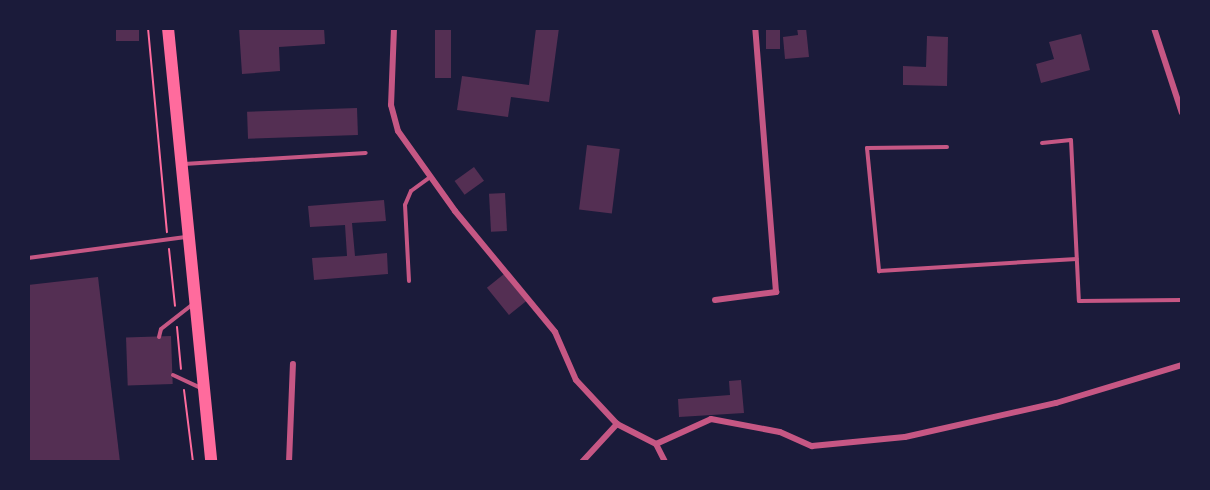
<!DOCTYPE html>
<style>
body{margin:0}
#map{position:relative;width:1210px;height:490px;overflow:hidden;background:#1b1b3a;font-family:"PT Sans",sans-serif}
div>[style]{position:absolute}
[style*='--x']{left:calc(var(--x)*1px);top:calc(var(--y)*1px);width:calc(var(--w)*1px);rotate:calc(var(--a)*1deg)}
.building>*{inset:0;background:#542f53;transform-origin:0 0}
.path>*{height:2px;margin:-1px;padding:0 1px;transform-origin:1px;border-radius:1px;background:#ff6b9d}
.service>*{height:4px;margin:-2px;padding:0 2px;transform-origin:2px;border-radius:2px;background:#c65784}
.minor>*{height:6px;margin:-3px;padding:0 3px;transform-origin:3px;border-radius:3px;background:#c65784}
.primary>*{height:12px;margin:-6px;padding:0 6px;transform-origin:6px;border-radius:6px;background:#ff6b9d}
span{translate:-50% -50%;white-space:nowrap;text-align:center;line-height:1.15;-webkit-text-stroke:4.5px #1b1b3a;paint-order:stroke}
.frame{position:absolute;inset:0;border:30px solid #1b1b3a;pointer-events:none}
</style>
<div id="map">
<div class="building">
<i style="left:116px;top:28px;width:23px;height:13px"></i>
<i style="clip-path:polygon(239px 28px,324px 28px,325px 44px,279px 47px,280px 71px,242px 74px)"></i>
<i style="left:435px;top:28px;width:16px;height:50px"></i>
<i style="clip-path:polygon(536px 28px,559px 28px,549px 102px,511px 97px,508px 117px,457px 110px,462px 76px,529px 85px)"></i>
<i style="left:766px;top:28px;width:14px;height:21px"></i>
<i style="clip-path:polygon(797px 28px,806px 28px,809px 57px,785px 59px,783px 37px,798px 35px)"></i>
<i style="clip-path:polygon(1081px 34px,1090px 70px,1041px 83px,1036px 64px,1054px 59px,1049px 42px)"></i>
<i style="clip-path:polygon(927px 36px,948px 37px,947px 86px,903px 85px,903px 66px,926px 67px)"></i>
<i style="left:357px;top:108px;width:27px;height:110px;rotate:88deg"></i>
<i style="left:587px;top:145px;width:33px;height:65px;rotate:7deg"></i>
<i style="left:474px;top:167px;width:17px;height:24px;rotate:54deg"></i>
<i style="left:505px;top:193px;width:38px;height:16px;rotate:87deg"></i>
<i style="clip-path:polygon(384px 200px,386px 221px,352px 223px,355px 256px,387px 253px,388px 274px,314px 280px,312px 258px,347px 256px,345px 225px,310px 227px,308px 206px)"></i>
<i style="left:504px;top:274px;width:35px;height:22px;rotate:51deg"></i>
<i style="clip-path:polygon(98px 277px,120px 462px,28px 462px,28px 285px)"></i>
<i style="left:171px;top:336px;width:48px;height:45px;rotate:88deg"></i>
<i style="clip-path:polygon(741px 380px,744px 413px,679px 417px,678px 399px,730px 395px,729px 381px)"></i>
</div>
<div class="path">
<i style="--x:148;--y:28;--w:205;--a:84.7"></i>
<i style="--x:169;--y:249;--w:57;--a:84"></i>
<i style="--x:177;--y:327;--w:42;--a:84.6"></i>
<i style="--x:184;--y:390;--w:73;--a:82.9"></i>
</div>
<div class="service">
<i style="--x:1042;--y:143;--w:29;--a:-6"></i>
<i style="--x:1071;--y:140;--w:161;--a:87.2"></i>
<i style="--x:1079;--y:301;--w:103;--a:-0.6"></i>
<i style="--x:947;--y:147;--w:80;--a:179.3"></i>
<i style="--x:867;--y:148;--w:124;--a:84.4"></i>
<i style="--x:879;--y:271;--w:198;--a:-3.5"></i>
<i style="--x:184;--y:164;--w:182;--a:-3.5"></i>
<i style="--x:28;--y:258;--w:159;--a:-7.6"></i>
<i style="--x:409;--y:281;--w:76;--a:-93"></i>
<i style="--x:405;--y:205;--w:15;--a:-67"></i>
<i style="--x:411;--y:191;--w:24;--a:-36"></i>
<i style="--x:159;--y:337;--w:8;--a:-76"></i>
<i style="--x:161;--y:329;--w:39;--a:-38"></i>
<i style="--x:173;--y:375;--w:31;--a:25"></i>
</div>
<div class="minor">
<i style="--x:394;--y:28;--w:77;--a:92.2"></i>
<i style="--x:391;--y:105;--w:27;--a:75"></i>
<i style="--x:398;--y:131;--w:98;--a:54.5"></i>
<i style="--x:455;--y:211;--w:157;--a:50.4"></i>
<i style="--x:555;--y:332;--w:52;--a:66.4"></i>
<i style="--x:576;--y:380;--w:60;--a:47"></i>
<i style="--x:617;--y:424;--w:44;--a:27.1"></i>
<i style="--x:656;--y:444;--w:20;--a:63"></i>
<i style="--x:1154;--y:28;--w:89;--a:71.8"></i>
<i style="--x:715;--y:300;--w:62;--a:-7.5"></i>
<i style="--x:776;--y:292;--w:265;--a:-94.5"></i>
<i style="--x:656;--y:444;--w:60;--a:-24.4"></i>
<i style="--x:711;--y:419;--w:70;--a:10.7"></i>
<i style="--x:780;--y:432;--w:35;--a:24"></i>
<i style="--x:812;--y:446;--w:93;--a:-5.5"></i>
<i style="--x:905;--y:437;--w:155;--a:-12.7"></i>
<i style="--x:1056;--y:403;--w:132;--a:-16.8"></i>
<i style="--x:289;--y:462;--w:98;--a:-87.7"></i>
<i style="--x:582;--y:462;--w:52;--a:-47.4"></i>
</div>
<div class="primary">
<i style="--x:168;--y:28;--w:436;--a:84.3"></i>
</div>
<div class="frame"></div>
</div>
